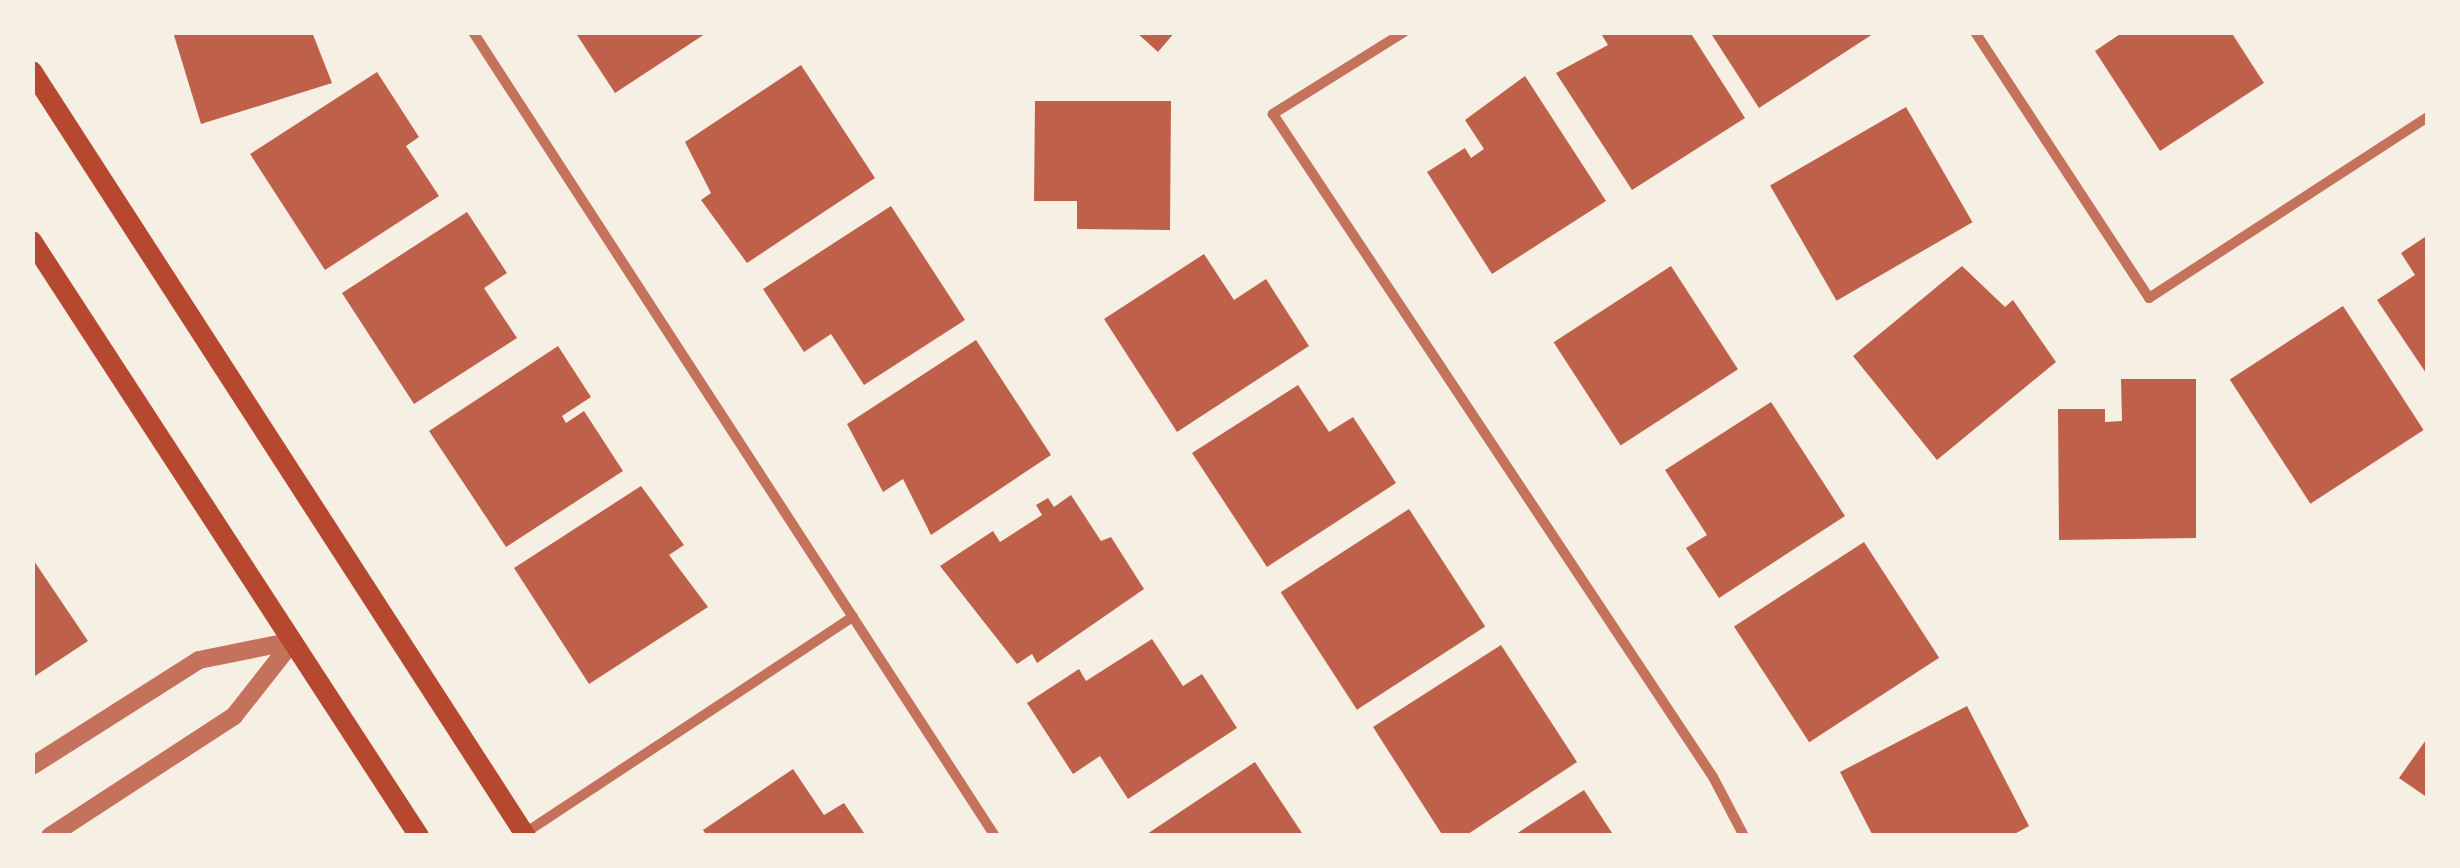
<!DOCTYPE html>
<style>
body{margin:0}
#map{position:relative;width:2460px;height:868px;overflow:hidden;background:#f6efe4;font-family:Overpass,sans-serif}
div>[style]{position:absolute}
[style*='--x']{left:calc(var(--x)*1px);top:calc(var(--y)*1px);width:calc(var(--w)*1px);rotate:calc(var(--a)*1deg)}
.building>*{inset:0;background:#bf614a;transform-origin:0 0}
.minor>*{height:10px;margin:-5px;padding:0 5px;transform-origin:5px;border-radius:5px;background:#c5725c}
.tertiary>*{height:18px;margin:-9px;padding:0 9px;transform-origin:9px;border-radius:9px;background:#c5725c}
.secondary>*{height:20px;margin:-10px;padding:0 10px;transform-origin:10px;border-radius:10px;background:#b5482f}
span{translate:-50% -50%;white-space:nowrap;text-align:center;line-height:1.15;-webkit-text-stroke:8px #f6efe4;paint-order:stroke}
.frame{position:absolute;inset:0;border:35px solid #f6efe4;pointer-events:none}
</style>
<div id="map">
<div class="building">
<i style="clip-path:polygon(173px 32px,312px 32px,332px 83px,201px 124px)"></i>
<i style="clip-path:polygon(575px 32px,708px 32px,615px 93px)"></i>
<i style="clip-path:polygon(1136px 32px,1175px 32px,1158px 52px)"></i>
<i style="clip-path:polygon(1600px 32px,1690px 32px,1745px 118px,1632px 190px,1556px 73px,1608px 45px)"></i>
<i style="clip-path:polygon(1710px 32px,1876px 32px,1759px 108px)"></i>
<i style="clip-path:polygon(2123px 32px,2231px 32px,2264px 83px,2160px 151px,2095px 51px)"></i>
<i style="clip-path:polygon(801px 65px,875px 178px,747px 263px,701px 200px,711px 193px,685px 142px)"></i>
<i style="clip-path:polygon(377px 72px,419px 137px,406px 146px,439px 196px,325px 270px,250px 154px)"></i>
<i style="clip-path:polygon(1525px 76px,1606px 201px,1492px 274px,1427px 172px,1465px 148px,1471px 158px,1484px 149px,1465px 120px)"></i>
<i style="clip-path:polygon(1035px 101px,1171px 101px,1170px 230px,1077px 229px,1077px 201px,1034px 201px)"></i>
<i style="left:1906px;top:107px;width:133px;height:157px;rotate:60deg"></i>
<i style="clip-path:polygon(891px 206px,965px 320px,864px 385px,831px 334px,804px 352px,763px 289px)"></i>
<i style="clip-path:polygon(467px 212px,507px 273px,484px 288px,517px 338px,414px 404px,342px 293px)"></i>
<i style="clip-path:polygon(2428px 235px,2428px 376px,2377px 300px,2415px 275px,2401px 253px)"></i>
<i style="clip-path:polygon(1204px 254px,1234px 300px,1266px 279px,1309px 346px,1177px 432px,1104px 319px)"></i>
<i style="left:1671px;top:266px;width:123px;height:140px;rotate:57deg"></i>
<i style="clip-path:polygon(1962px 266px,2005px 307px,2013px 300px,2056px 362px,1937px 460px,1853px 356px)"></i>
<i style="left:2343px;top:306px;width:148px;height:135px;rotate:57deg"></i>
<i style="clip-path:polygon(976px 340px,1051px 455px,931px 535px,903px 479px,883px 492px,847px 424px)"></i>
<i style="clip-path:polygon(558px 346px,591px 397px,562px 416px,566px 423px,584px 411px,623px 471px,506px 547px,429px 431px)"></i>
<i style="clip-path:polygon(2121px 379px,2196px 379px,2196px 538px,2059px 540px,2058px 409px,2105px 409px,2105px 422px,2122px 421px)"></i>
<i style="clip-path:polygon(1298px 385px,1329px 432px,1353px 417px,1396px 483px,1267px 567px,1192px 453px)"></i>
<i style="clip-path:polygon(1771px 402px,1845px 516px,1719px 598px,1686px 548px,1707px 535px,1665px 470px)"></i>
<i style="clip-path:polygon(641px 486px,684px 545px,669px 555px,708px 607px,589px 684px,514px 568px)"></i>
<i style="clip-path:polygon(1071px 495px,1101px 541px,1111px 537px,1144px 589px,1037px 663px,1032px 654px,1017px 664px,940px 566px,993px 531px,1000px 542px,1042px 515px,1036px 505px,1048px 498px,1054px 507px)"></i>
<i style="left:1409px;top:509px;width:140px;height:153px;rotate:57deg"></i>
<i style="left:1864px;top:542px;width:138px;height:155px;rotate:57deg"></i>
<i style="clip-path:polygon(32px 558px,88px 641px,32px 678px)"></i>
<i style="clip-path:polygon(1152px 639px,1183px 686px,1202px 674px,1237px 728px,1128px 799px,1100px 756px,1073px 774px,1027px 703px,1079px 669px,1086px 681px)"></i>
<i style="clip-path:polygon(1501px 645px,1577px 762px,1465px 836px,1443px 836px,1373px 727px)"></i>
<i style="clip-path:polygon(1967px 706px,2029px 826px,2011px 836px,1873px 836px,1840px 772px)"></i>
<i style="clip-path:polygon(2428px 737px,2428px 798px,2399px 778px)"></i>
<i style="clip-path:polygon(1255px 762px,1304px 836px,1144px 836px)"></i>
<i style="clip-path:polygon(793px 769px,824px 815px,844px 803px,866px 836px,707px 836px,703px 830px)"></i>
<i style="clip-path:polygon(1584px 790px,1614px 836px,1513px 836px)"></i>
</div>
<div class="minor">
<i style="--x:473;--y:32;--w:959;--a:57.01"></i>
<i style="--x:1404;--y:32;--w:155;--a:148"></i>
<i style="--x:1273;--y:114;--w:796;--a:56.43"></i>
<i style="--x:1713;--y:777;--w:67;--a:62.3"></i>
<i style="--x:1975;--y:32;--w:318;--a:56.8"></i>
<i style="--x:2149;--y:298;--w:333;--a:-33"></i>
<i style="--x:525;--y:833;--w:393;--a:-33.4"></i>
</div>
<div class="tertiary">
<i style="--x:32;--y:766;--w:198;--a:-32.4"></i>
<i style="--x:199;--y:660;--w:96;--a:-11.4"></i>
<i style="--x:50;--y:836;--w:220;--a:-33.1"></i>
<i style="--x:234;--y:716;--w:95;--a:-51.8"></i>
</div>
<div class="secondary">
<i style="--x:32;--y:71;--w:911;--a:57.15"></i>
<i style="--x:32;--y:241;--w:710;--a:56.96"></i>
</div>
<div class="frame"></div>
</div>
